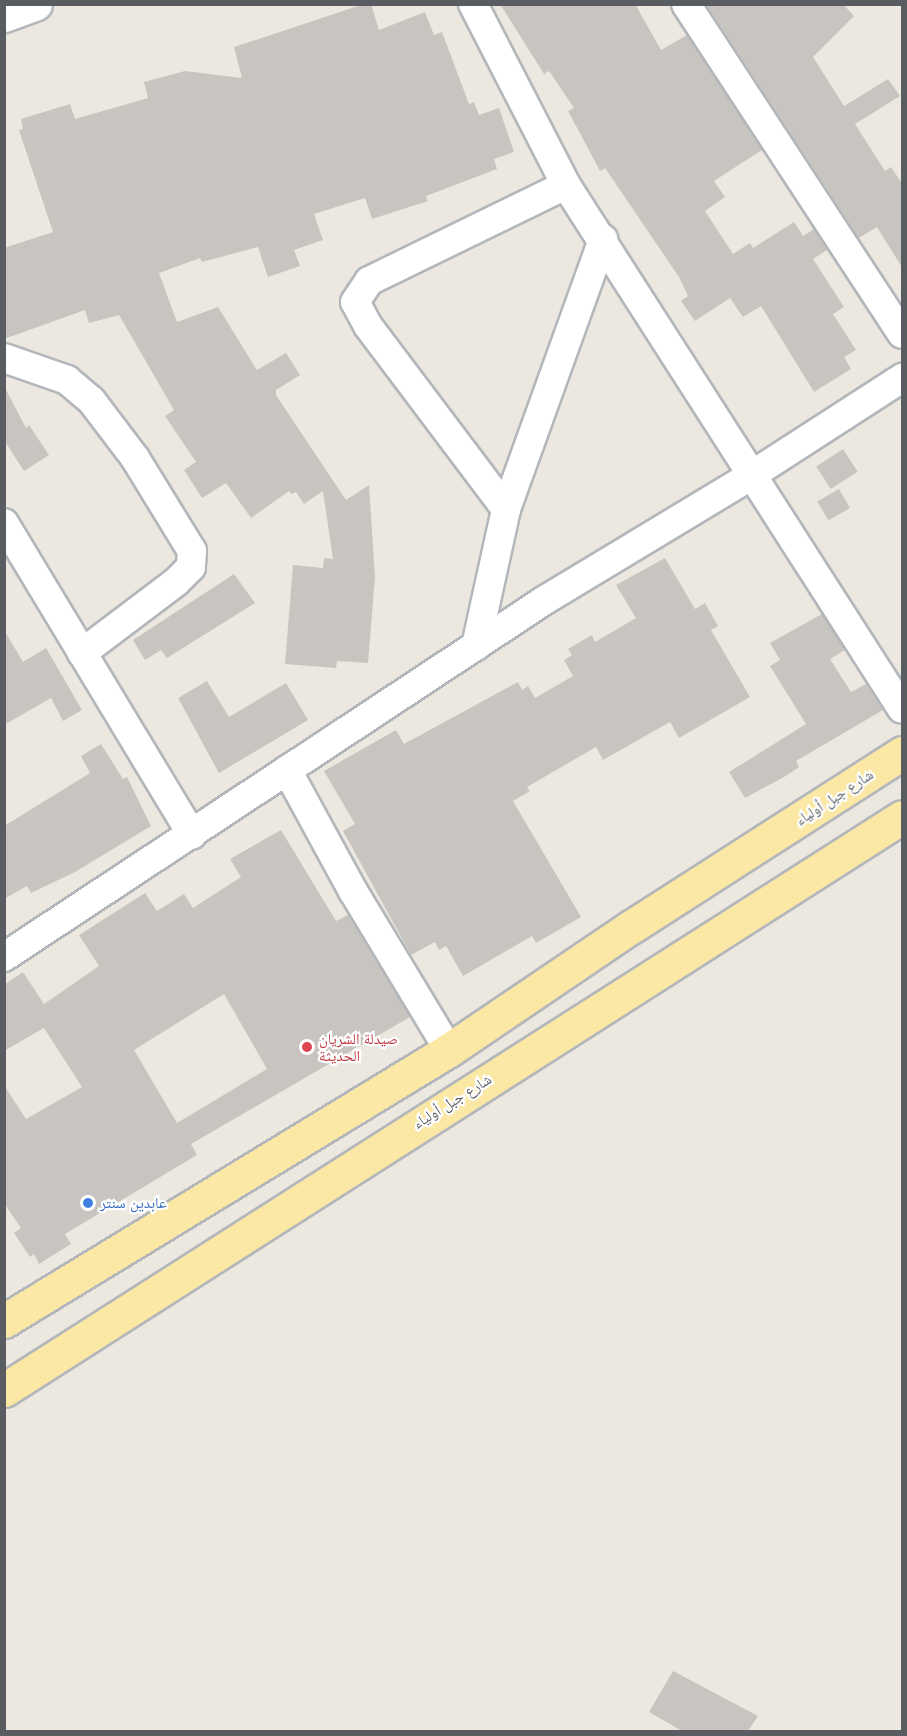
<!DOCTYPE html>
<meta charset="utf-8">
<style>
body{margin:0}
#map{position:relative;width:907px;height:1736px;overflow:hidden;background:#ece8e0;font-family:Inter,"Noto Naskh Arabic",sans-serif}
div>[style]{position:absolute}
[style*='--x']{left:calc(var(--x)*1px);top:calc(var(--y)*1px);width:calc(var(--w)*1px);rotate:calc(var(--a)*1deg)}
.building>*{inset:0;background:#c8c5c0;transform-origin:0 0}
.roads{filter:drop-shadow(2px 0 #b3b7bb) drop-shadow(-2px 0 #b3b7bb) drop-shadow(0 2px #b3b7bb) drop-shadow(0 -2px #b3b7bb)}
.minor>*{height:28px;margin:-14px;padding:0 14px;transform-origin:14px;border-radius:14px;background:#fff}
.tertiary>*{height:33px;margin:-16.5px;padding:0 16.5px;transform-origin:16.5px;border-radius:16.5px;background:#fff}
.primary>*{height:33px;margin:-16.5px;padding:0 16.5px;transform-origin:16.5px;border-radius:16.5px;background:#fce8a5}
.dots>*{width:16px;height:16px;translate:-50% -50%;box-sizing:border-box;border:3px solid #fff;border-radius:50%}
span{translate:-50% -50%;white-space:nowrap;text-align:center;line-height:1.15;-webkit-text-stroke:4.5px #fff;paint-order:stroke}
.street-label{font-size:15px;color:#595d61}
.health-label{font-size:15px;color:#be3a42}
.left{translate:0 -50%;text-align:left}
.shop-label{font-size:15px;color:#366cbe}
.frame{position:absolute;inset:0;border:6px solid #595d61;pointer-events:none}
</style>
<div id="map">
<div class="building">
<i style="clip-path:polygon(364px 4px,371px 4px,379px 30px,425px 12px,434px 35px,442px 32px,469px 104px,474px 102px,479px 115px,499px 108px,514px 152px,494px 159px,497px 169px,426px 196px,428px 201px,372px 219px,365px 198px,314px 214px,323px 240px,294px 250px,300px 266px,268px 277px,258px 247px,202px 262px,200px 258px,159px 273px,177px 322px,218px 307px,257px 370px,286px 353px,300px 375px,276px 390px,276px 395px,346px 500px,369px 485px,375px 577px,368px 663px,337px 661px,336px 668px,285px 664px,293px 565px,323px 568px,324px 558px,333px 559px,323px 491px,304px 504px,296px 492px,291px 494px,289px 491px,251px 518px,226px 483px,202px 498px,184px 470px,196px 462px,165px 416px,174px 410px,119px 315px,89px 323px,85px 310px,4px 339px,4px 248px,53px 232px,19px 130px,23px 129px,21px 119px,70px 104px,75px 119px,148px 98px,144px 82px,185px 71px,242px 78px,234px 47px)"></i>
<i style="clip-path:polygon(500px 4px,635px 4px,661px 50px,687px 35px,762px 150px,714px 181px,725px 197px,705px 211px,733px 254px,750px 243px,753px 248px,794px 222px,803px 236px,814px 229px,827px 250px,813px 259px,844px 307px,833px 314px,856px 350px,844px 357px,851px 369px,814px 392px,761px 306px,743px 317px,730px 298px,695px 321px,681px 301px,688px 296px,679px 277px,605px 168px,600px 171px,568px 111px,574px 108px,549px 71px,544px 74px)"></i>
<i style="clip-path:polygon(706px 4px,843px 4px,854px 16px,813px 57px,844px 106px,888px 79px,900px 96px,855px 124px,885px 171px,891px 167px,903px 185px,903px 269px,877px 227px,859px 238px)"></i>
<i style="clip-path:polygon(4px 386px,26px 428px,29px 425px,49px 455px,24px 471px,4px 440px)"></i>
<i style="left:843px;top:449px;width:27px;height:32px;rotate:57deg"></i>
<i style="left:839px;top:489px;width:22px;height:25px;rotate:60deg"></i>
<i style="clip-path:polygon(665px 558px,695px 609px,705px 603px,718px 626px,711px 630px,750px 697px,679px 738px,670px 722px,603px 760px,596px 747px,527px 787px,530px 791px,513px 801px,581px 917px,536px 943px,532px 936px,463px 976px,446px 946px,439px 950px,435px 942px,411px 955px,343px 831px,355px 824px,324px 771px,396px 730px,404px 744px,518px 682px,522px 690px,528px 686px,535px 698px,573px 676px,564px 660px,572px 655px,568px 649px,592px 635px,595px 642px,636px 618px,616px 585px)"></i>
<i style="clip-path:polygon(234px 574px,255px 603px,167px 658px,161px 650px,145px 660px,133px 640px)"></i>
<i style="clip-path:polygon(822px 614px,845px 650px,830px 659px,851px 692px,866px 684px,883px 710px,796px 761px,799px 767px,784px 777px,745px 798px,729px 772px,806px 724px,770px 666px,780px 660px,770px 643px)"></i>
<i style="clip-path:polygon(4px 630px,23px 662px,46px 648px,82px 710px,63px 721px,51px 698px,4px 725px)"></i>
<i style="clip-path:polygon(207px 681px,229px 717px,286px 683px,308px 720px,219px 773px,178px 698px)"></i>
<i style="clip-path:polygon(101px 744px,123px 779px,127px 777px,151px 826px,75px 872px,31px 893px,27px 886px,4px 899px,4px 826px,90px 773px,81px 756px)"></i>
<i style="clip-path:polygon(evenodd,281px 830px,336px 921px,348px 915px,410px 1017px,191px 1144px,197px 1155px,65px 1234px,71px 1244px,39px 1264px,34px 1254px,30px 1257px,14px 1233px,21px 1228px,4px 1203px,4px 1085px,26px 1119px,82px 1087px,44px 1028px,4px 1051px,4px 985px,23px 972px,44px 1004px,99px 966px,79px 935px,145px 893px,157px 911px,184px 894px,193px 908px,241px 877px,230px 859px,281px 830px,224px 994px,267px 1069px,177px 1123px,134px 1050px,224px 994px)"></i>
<i style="clip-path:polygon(673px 1671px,758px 1716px,748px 1731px,682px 1731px,649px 1712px)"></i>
</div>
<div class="roads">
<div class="minor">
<i style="--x:473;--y:4;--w:203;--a:62.8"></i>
<i style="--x:566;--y:185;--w:622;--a:57.33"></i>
<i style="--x:686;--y:4;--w:394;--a:56.8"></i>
<i style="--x:4;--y:358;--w:67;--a:19.2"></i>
<i style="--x:67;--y:380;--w:31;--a:40"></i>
<i style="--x:91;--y:400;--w:73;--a:52.8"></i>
<i style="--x:135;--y:458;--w:109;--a:58.5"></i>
<i style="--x:192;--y:551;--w:16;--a:94"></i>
<i style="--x:191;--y:567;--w:21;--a:135"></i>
<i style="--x:176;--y:582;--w:118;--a:142.9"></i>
<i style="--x:506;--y:509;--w:229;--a:-127"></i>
<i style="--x:368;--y:326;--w:27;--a:-118"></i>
<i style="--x:355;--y:302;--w:25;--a:-56"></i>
<i style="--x:369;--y:281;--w:219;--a:-26"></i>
<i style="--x:4;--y:523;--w:364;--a:58.9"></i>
<i style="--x:476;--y:646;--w:140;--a:-77.6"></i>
<i style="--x:506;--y:509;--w:287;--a:-70.2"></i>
<i style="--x:287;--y:770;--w:138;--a:61.4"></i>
<i style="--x:353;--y:891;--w:186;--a:58.9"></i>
<i style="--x:4;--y:957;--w:648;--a:-33.42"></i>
<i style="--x:545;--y:600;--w:242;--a:-31.1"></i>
<i style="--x:752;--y:475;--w:179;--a:-32.9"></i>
</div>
<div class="tertiary">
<i style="--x:4;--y:15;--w:33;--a:-20"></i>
</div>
<div class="primary">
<i style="--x:4;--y:1321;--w:521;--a:-31.34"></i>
<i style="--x:449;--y:1050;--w:220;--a:-34.1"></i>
<i style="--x:631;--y:927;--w:322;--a:-32.7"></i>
<i style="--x:4;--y:1390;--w:1065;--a:-32.54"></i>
</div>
</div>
<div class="dots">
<i style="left:307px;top:1047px;background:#e0444e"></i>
<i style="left:88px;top:1203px;background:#3f7fe0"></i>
</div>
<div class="street-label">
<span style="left:834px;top:797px;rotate:-33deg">شارع جبل أولياء</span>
<span style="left:452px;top:1101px;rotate:-32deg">شارع جبل أولياء</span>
</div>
<div class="health-label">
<span class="left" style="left:319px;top:1047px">صيدلة الشريان<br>الحديثة</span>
</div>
<div class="shop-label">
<span class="left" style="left:100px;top:1203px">عابدين سنتر</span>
</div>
<div class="frame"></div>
</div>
